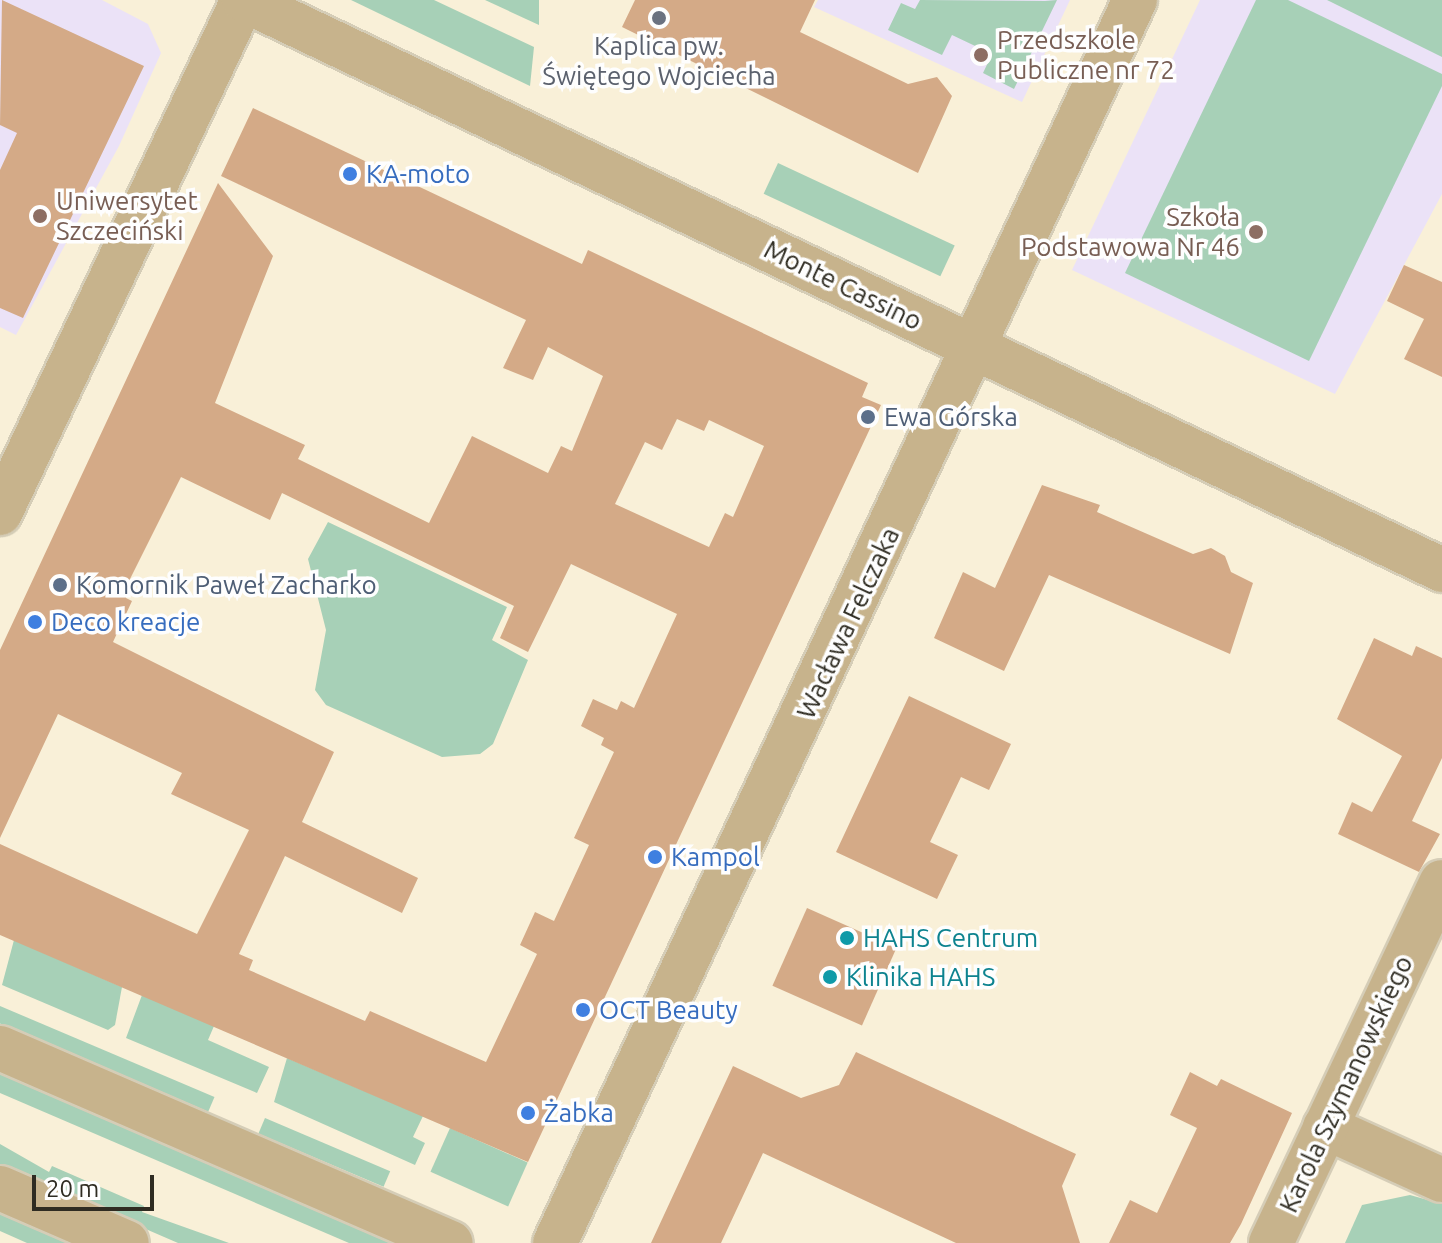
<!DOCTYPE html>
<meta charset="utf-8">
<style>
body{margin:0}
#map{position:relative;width:1442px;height:1243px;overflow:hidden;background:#f9f0d8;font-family:Ubuntu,sans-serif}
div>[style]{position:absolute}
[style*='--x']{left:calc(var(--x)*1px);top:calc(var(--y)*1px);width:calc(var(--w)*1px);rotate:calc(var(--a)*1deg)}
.education>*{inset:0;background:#ebe2f7}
.green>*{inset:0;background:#a7d0b7;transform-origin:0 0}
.building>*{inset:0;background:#d4aa87;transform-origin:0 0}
.roads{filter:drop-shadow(2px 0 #d5cdb7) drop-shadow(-2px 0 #d5cdb7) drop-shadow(0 2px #d5cdb7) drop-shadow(0 -2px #d5cdb7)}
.minor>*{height:44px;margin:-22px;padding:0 22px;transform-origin:22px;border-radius:22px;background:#c7b38c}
.tertiary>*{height:44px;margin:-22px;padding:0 22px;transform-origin:22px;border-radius:22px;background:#c7b38c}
.dots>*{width:22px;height:22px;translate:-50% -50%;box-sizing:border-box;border:4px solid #fefefe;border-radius:50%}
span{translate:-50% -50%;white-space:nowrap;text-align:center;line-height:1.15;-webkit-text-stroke:7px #fefefe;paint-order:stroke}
.education-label{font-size:26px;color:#785e54}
.left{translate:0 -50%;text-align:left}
.right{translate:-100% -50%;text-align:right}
.worship-label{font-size:26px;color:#5b616d}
.shop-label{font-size:26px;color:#366cbe}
.street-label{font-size:26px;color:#2f2c22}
.service-label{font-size:26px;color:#4e5e75}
.culture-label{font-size:26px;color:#0d838f}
.scale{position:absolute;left:32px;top:1175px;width:122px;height:36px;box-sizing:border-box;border:4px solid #2f2c22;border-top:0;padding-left:10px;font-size:24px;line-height:28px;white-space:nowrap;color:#2f2c22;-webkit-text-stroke:6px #fefefe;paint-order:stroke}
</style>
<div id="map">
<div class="education">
<i style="clip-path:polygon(0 0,102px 0,148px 24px,161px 53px,119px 146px,16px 335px,0 327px)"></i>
<i style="clip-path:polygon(818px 0,1070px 0,1022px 102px,814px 7px)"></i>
<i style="clip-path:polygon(1200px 0,1442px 0,1442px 194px,1335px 394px,1072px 270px)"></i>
</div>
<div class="green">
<i style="clip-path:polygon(351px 0,434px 0,534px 47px,530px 86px)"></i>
<i style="clip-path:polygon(485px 0,539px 0,539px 25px)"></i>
<i style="clip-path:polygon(920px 0,1045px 1px,1057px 0,1014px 89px,983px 73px,992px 54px,952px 35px,942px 55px,888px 30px,901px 3px,915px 9px)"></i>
<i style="clip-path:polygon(1256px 0,1288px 0,1442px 74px,1442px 86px,1309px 361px,1125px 273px)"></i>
<i style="clip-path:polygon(1327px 0,1442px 0,1442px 57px)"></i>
<i style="left:778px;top:163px;width:195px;height:34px;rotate:25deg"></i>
<i style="clip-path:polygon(328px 522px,507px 607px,492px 640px,528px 660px,493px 744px,480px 754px,442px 757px,326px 705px,315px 690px,326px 630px,308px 559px)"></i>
<i style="clip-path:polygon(14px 940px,122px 987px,115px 1025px,108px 1030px,2px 985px)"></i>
<i style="clip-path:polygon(142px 995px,214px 1026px,208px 1040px,269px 1067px,257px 1093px,126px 1038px)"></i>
<i style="left:0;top:1006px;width:233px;height:16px;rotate:23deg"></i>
<i style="clip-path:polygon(287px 1058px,423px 1116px,413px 1137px,425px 1143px,415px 1165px,274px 1102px)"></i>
<i style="clip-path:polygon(0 1071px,399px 1243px,349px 1243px,0 1093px)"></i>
<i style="left:265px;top:1118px;width:136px;height:17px;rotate:23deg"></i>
<i style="left:450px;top:1128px;width:85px;height:48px;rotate:24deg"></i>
<i style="clip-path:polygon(0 1144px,49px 1172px,52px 1166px,144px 1206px,142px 1212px,229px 1243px,178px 1243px,0 1166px)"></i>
<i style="clip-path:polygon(1410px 1195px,1442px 1204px,1442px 1243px,1345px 1243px,1362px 1205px)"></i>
<i style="clip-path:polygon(0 1212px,71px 1243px,27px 1243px,0 1231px)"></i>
</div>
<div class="building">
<i style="clip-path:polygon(2px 0,144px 66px,23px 318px,0 308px,0 170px,17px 133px,0 125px)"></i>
<i style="clip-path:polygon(635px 0,815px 0,800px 32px,908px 84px,937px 77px,952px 96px,918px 173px,622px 27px)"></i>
<i style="clip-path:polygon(evenodd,253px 108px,582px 264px,588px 250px,868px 383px,862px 397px,881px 405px,528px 1162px,0 935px,0 844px,197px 934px,249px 830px,171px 794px,182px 773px,58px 714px,0 838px,0 650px,218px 183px,273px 256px,215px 403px,305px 445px,298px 459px,429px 523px,472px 436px,548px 473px,561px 446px,572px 451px,603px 376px,548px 347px,533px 380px,503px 368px,526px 320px,221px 176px,253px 108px,677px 419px,704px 431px,709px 420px,764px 446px,733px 517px,725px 513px,709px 547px,615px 504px,645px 442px,662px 450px,677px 419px,253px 108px,181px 477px,270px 520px,282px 493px,514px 606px,500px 638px,528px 652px,571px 564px,677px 614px,634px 708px,621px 701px,617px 710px,593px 699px,581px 726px,604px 738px,601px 745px,614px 752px,574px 838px,589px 845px,554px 921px,535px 912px,520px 945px,537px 954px,486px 1062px,370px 1011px,365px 1021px,249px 970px,253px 960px,239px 954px,285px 856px,402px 913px,418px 878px,302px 822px,334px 752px,113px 642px,132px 601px,126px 598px,128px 583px,181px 477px)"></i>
<i style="clip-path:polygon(1404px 265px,1442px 282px,1442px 377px,1404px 359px,1424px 319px,1387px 301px)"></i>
<i style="clip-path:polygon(1042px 485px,1100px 505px,1097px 512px,1193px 554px,1211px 548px,1225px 556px,1231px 572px,1253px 583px,1230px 654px,1049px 575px,1004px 671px,934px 638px,963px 572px,995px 588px)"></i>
<i style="clip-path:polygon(1374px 638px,1412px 656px,1416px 646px,1442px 658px,1442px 758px,1412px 821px,1440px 834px,1419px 872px,1338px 834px,1352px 802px,1372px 812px,1402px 756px,1337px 719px)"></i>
<i style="clip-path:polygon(909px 696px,1011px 744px,989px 790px,961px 777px,930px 842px,958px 855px,937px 899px,836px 852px)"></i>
<i style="left:807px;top:908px;width:98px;height:85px;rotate:24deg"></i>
<i style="clip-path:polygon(856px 1052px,1076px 1154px,1062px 1186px,1080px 1243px,956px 1243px,763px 1153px,721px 1243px,651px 1243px,733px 1066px,801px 1098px,839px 1085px)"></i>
<i style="clip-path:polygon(1190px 1072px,1217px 1086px,1221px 1079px,1292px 1113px,1241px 1224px,1230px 1243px,1109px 1243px,1130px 1200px,1157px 1213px,1197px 1128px,1170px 1115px)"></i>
</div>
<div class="roads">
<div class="minor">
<i style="--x:0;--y:513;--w:568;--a:-64.65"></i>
<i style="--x:1325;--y:1127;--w:128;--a:24.4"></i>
<i style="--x:555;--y:1243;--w:1372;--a:-64.99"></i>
<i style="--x:1271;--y:1243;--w:399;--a:-64.7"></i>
</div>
<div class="tertiary">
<i style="--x:244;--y:0;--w:1327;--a:25.44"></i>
<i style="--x:0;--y:1048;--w:491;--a:23.4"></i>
<i style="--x:0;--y:1188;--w:138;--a:23.4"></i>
</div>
</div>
<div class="dots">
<i style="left:659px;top:18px;background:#6b7280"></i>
<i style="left:981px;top:55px;background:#8d6e63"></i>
<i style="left:350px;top:174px;background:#3f7fe0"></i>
<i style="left:40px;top:216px;background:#8d6e63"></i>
<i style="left:1256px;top:232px;background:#8d6e63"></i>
<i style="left:868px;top:417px;background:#5c6f8a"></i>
<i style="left:60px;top:585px;background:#5c6f8a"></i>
<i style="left:35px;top:622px;background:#3f7fe0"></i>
<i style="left:655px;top:857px;background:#3f7fe0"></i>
<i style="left:847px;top:938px;background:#0f9aa8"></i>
<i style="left:830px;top:977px;background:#0f9aa8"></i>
<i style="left:583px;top:1010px;background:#3f7fe0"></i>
<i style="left:528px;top:1113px;background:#3f7fe0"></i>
</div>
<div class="education-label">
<span class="left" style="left:997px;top:55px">Przedszkole<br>Publiczne nr 72</span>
<span class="left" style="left:56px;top:216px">Uniwersytet<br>Szczeciński</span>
<span class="right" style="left:1240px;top:232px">Szkoła<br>Podstawowa Nr 46</span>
</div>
<div class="worship-label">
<span style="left:659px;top:61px">Kaplica pw.<br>Świętego Wojciecha</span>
</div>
<div class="shop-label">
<span class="left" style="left:366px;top:174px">KA-moto</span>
<span class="left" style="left:51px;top:622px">Deco kreacje</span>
<span class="left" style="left:671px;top:857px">Kampol</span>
<span class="left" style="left:599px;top:1010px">OCT Beauty</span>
<span class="left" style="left:544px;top:1113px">Żabka</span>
</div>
<div class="street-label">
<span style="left:843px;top:285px;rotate:26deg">Monte Cassino</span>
<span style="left:848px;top:623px;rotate:-65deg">Wacława Felczaka</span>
<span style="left:1346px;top:1084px;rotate:-65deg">Karola Szymanowskiego</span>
</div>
<div class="service-label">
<span class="left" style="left:884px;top:417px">Ewa Górska</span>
<span class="left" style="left:76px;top:585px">Komornik Paweł Zacharko</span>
</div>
<div class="culture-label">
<span class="left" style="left:863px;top:938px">HAHS Centrum</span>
<span class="left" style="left:846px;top:977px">Klinika HAHS</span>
</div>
<div class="scale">20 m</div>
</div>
